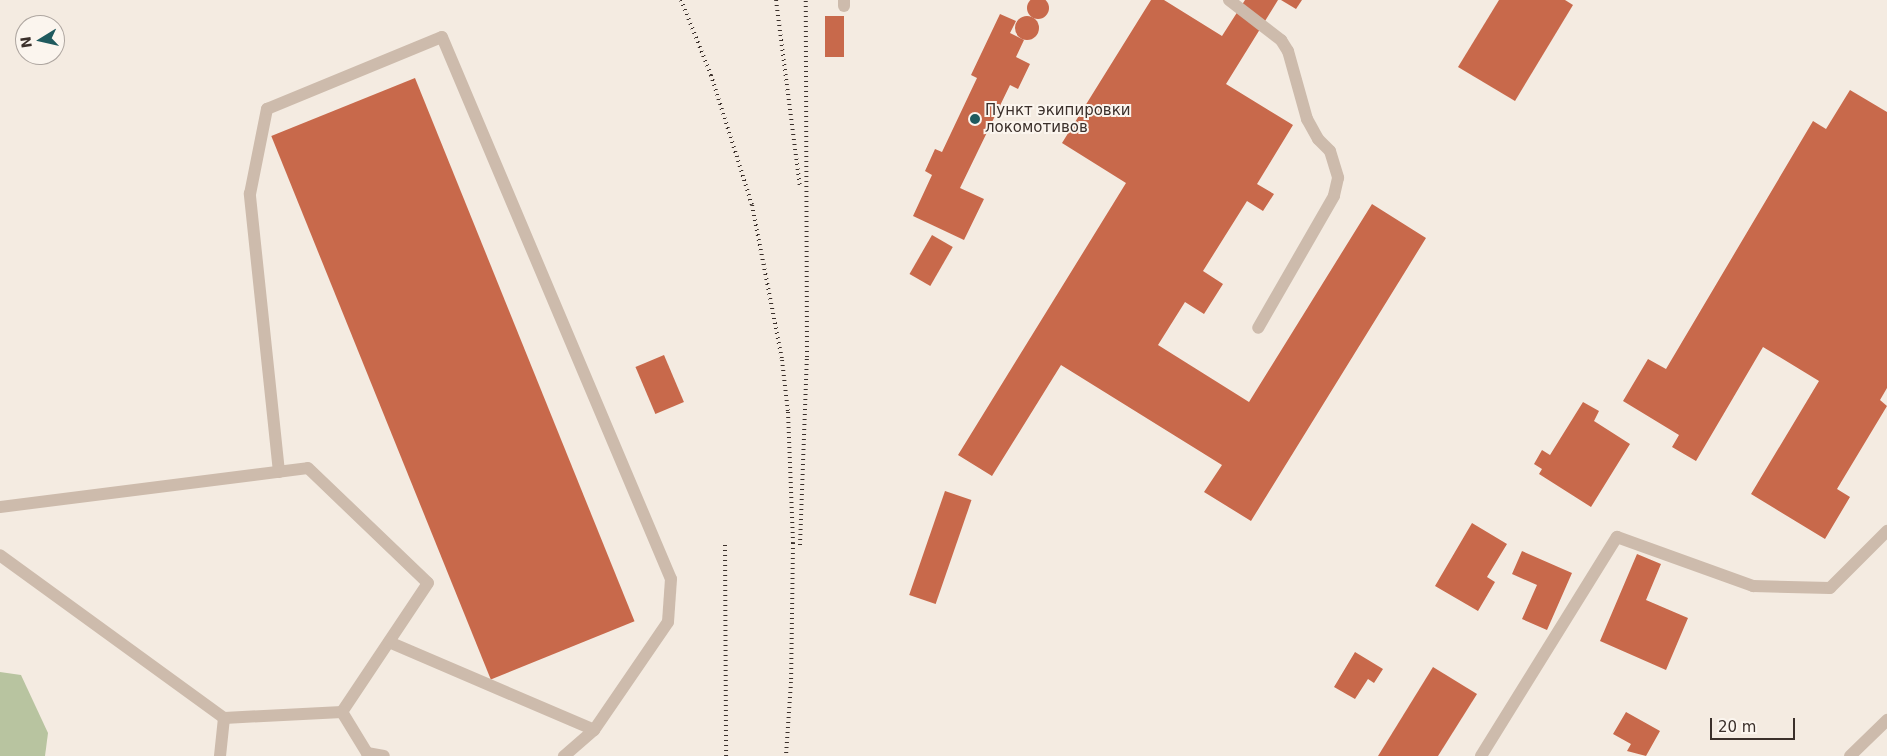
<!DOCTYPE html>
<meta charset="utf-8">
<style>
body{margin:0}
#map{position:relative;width:1887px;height:756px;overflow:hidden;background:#f4ebe1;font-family:"DejaVu Sans",sans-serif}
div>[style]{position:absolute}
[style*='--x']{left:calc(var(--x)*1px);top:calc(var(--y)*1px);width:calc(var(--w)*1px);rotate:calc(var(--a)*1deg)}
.green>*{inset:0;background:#b8c4a0}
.building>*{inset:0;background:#c8694b;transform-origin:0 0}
.round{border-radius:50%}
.minor>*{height:12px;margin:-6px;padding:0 6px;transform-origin:6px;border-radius:6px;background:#cdbbac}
.rail>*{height:4px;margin-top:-2px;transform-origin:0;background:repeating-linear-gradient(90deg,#3b302b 0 1px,transparent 0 5px)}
.dots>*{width:14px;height:14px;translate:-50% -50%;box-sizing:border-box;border:2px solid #fbf5ee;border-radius:50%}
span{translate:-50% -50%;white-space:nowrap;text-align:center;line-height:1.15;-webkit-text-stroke:4px #fbf5ee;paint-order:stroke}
.poi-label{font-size:15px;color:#3b302b}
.left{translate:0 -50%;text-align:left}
.north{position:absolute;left:15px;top:15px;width:50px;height:50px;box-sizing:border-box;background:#fbf5ee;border:1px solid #aea6a0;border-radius:50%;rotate:261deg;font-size:14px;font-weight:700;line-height:20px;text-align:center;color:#3b302b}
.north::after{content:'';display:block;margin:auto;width:18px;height:22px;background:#1f5a5e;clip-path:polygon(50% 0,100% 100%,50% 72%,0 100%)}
.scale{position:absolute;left:1710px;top:718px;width:85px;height:22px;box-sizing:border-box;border:2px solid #3b302b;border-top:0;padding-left:6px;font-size:15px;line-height:18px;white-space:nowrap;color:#3b302b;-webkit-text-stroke:4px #fbf5ee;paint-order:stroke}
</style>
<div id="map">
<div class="green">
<i style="clip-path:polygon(0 672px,21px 675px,48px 733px,45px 756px,0 756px)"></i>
</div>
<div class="building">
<i class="round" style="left:1027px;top:-3px;width:22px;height:22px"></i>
<i style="clip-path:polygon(1151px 0,1164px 0,1222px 36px,1245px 0,1278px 0,1226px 84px,1293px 125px,1257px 184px,1274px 194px,1263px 211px,1247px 201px,1203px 271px,1223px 284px,1204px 314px,1185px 302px,1158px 345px,1249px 402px,1372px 204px,1426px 238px,1251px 521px,1204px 492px,1222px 465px,1061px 365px,992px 476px,958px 455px,1126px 183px,1062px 143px)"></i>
<i style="clip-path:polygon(1281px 0,1302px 0,1296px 9px)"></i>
<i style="clip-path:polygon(1499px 0,1565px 0,1573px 5px,1515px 101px,1458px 67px)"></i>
<i style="clip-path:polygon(1000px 14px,1016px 21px,1010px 33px,1024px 40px,1016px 57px,1030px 64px,1018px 89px,1010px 85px,960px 188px,984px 199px,964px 240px,913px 216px,932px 175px,925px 171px,935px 149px,942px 152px,977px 78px,971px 75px)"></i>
<i style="left:825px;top:16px;width:19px;height:41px"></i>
<i class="round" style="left:1015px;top:16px;width:24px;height:24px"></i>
<i style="left:415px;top:78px;width:586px;height:155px;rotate:68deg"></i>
<i style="clip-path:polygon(1850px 90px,1887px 112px,1887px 388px,1880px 400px,1887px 406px,1837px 489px,1850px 497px,1825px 539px,1751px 494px,1819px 381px,1763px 347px,1696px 461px,1672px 447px,1679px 435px,1623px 401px,1648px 359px,1666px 369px,1813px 121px,1826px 129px)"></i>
<i style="left:932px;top:235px;width:24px;height:45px;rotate:30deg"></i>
<i style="left:664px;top:355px;width:51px;height:31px;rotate:67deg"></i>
<i style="clip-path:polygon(1583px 402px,1599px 411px,1594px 421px,1630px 444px,1591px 507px,1539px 474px,1542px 469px,1534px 464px,1542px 450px,1550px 455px)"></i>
<i style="left:945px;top:491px;width:28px;height:110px;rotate:19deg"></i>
<i style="clip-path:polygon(1472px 523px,1507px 544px,1487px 577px,1495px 582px,1478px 611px,1435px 586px)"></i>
<i style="clip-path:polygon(1522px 551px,1572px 573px,1547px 630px,1522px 619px,1537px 585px,1512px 574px)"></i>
<i style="clip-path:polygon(1637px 554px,1661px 564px,1646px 600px,1688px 618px,1666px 670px,1600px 641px)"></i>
<i style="clip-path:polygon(1355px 652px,1383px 669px,1374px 683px,1368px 679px,1355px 699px,1334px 687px)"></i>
<i style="clip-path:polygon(1433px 667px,1477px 694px,1438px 756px,1378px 756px)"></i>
<i style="clip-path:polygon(1626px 712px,1660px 731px,1646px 756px,1627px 751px,1631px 744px,1613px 734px)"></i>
</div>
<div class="minor">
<i style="--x:844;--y:0;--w:6;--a:90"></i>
<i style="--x:1229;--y:0;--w:66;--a:37.6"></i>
<i style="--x:1281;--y:40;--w:13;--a:58"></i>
<i style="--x:1288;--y:51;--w:71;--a:74.4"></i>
<i style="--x:1307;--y:119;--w:23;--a:61"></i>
<i style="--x:1318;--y:139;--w:17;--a:45"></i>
<i style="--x:1330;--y:151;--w:28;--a:73"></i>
<i style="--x:1338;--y:178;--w:18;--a:103"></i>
<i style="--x:1334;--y:196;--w:152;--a:119.9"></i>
<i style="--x:279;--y:472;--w:280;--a:-96"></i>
<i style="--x:250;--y:194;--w:87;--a:-78.7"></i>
<i style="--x:267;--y:109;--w:189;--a:-22.4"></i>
<i style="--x:442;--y:37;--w:588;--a:67.1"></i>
<i style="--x:671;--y:579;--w:43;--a:94"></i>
<i style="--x:668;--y:622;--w:131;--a:124.4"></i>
<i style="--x:594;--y:730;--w:40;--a:139"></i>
<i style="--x:0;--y:507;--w:310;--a:-7.2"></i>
<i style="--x:308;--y:468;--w:166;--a:43.8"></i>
<i style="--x:428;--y:583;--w:155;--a:123.7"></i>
<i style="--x:342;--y:712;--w:118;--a:177.1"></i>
<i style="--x:224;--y:718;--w:277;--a:-144"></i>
<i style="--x:389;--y:642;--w:223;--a:23.2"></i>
<i style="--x:342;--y:712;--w:48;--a:58.6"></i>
<i style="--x:367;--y:753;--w:17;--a:10"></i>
<i style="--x:220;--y:756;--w:38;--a:-84"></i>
<i style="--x:1481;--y:756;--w:258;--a:-58.2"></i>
<i style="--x:1617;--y:537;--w:145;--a:19.8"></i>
<i style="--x:1753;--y:586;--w:77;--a:1.5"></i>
<i style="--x:1830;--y:588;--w:81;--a:-45"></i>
<i style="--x:1850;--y:756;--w:52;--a:-44.2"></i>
</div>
<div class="rail">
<i style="--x:681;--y:0;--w:81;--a:68.2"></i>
<i style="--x:711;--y:75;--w:136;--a:72.5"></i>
<i style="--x:752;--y:205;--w:158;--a:79"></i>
<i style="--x:782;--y:360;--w:52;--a:83.4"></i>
<i style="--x:788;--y:412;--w:131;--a:87.8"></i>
<i style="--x:793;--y:543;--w:139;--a:90.8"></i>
<i style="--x:791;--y:682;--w:74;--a:93.9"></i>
<i style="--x:776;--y:0;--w:189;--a:82.7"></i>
<i style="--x:725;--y:545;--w:211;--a:89.7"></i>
<i style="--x:800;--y:545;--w:188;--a:-87.9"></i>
<i style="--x:807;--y:357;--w:357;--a:-90.2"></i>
</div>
<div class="dots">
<i style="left:975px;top:119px;background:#1f5a5e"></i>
</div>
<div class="poi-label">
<span class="left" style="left:985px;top:119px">Пункт экипировки<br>локомотивов</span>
</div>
<div class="north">N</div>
<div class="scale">20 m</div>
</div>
